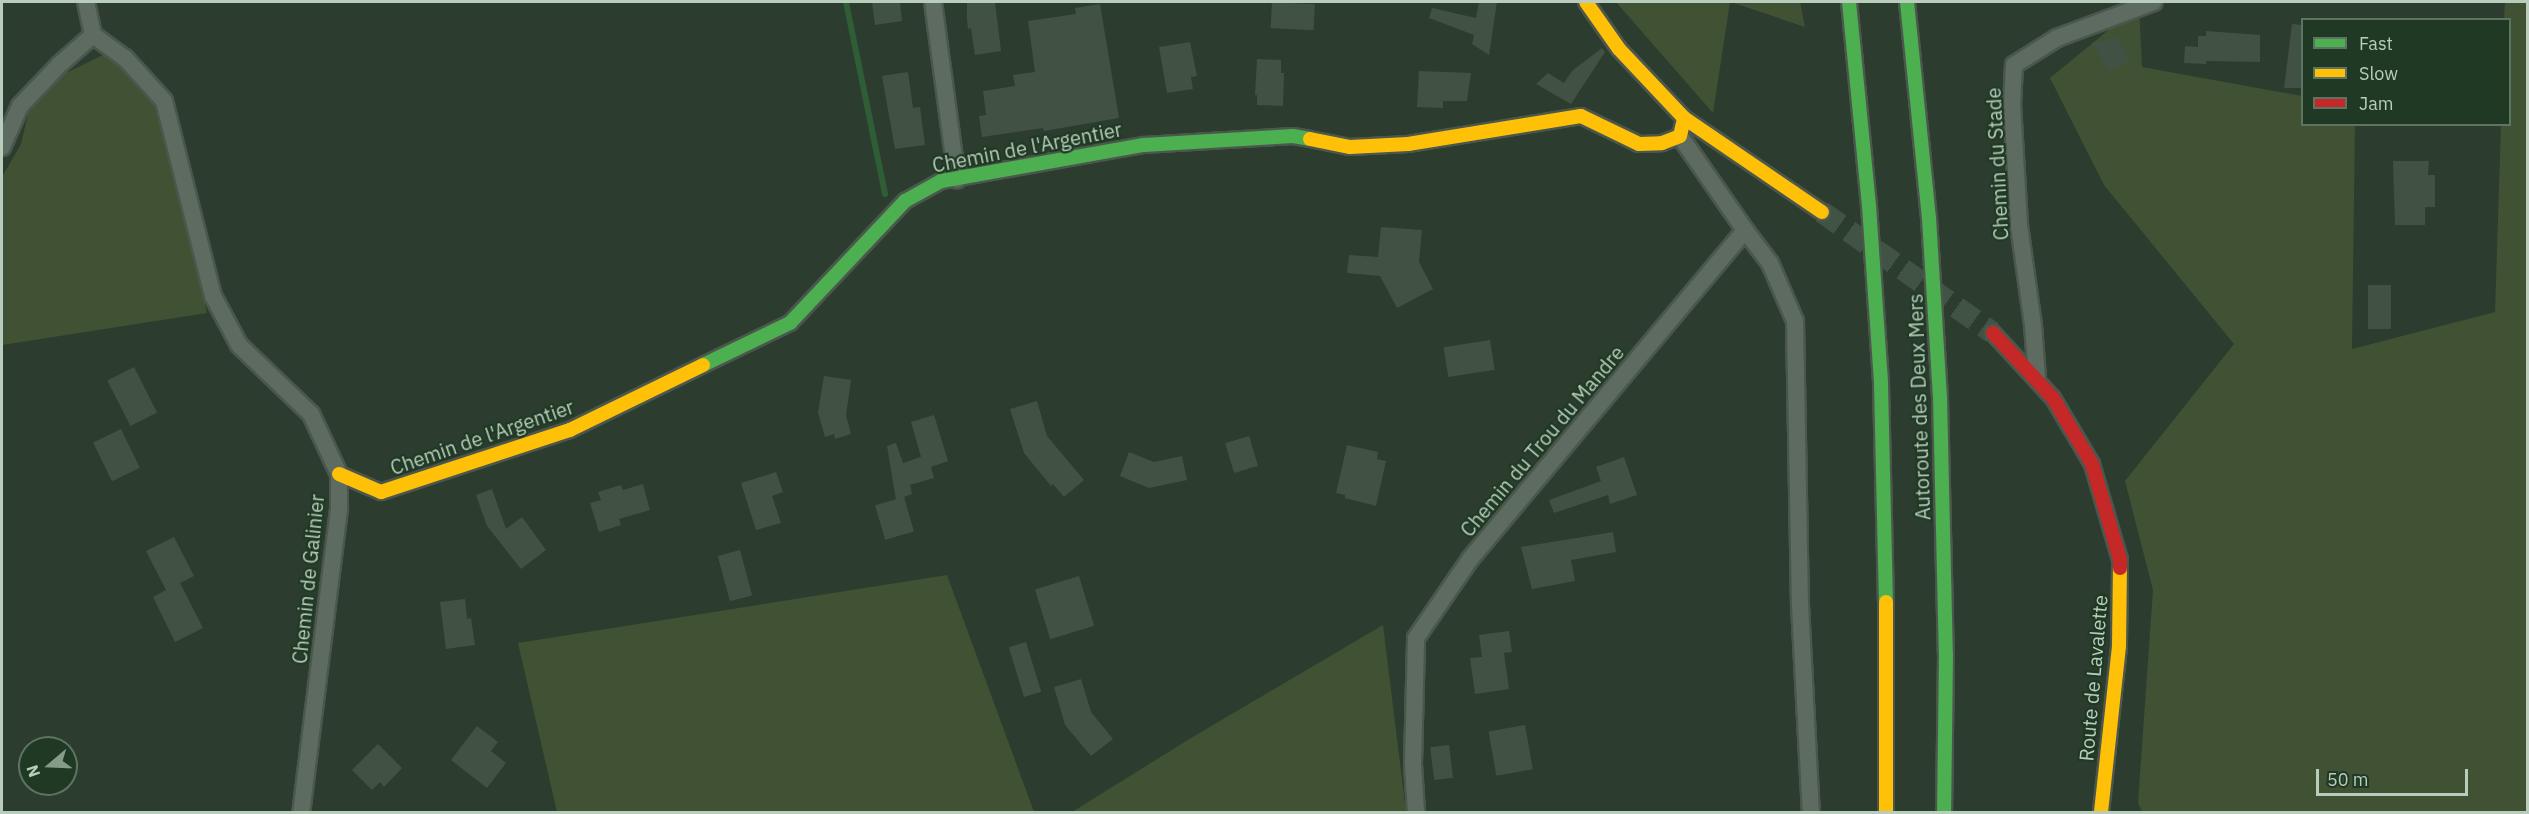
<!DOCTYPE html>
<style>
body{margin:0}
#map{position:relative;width:2529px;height:814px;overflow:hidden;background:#2c3d2f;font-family:"IBM Plex Sans",sans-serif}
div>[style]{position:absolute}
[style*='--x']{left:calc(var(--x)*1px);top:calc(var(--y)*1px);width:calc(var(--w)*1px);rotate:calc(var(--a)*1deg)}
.green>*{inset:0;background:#415133}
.stream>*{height:6px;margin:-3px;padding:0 3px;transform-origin:3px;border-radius:3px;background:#2e5d36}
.building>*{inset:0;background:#415144;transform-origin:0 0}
.secondary-tunnel>*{height:22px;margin-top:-11px;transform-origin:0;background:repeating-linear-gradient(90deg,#415344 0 22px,transparent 0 33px)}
.roads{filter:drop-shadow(2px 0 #4b574d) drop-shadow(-2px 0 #4b574d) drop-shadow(0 2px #4b574d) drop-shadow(0 -2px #4b574d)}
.street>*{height:16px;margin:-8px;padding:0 8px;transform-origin:8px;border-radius:8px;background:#5d6b60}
.fast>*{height:14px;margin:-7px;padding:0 7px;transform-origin:7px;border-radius:7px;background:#4caf50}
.slow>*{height:14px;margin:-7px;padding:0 7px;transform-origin:7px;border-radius:7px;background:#ffc107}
.jam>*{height:14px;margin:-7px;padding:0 7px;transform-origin:7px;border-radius:7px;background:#c62828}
span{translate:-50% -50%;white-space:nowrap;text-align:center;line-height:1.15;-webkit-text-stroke:4.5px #1f3924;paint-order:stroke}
.street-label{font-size:20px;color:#b8cdbc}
.frame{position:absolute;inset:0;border:3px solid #b8cdbc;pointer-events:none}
.legend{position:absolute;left:2301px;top:18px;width:210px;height:108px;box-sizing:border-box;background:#1f3924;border:2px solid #5c7461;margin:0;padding:8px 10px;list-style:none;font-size:18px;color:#b8cdbc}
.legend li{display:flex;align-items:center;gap:12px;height:30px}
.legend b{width:30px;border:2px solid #5c7461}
.north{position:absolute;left:18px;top:736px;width:60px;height:60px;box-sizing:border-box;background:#1f3924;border:2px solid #5c7461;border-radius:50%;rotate:251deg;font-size:16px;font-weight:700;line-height:24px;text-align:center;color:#b8cdbc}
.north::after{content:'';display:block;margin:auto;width:21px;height:27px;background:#879b8b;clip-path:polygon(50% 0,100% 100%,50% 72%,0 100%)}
.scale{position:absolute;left:2316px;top:769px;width:152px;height:27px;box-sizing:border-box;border:3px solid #b8cdbc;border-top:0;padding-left:8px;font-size:18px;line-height:21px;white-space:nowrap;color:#b8cdbc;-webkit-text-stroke:4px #1f3924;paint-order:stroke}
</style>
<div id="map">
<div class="green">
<i style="clip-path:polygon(1616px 2px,1730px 2px,1713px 113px)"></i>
<i style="clip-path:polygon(1731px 2px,1800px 2px,1805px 27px)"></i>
<i style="clip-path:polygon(2505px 2px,2527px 2px,2527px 812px,2142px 812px,2138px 803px,2153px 590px,2125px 481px,2234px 344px,2104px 185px,2050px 78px,2139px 5px,2142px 67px,2302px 96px,2302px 124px,2355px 125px,2352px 349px,2495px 312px,2501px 125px,2510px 124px,2510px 20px,2504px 19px)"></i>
<i style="clip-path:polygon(105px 54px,153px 97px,178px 180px,207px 313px,2px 345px,2px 177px,21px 144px,29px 110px,62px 75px)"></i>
<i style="clip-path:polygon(947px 575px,1034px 812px,557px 812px,518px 643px)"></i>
<i style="clip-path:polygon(1383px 625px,1406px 812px,1072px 812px,1191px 738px)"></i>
</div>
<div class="stream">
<i style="--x:846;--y:2;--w:196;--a:78.5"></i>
</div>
<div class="building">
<i style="clip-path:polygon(872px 2px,900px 2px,902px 21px,875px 25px)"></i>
<i style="clip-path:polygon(967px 2px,995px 2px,1001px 51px,975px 55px,971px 28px,968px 29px,967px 19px)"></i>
<i style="left:1272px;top:2px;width:43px;height:26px;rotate:3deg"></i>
<i style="clip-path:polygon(1479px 2px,1497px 2px,1489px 55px,1472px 44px,1474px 35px,1429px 18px,1432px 8px,1476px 18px)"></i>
<i style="clip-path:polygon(1100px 4px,1119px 118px,1044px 131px,1043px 128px,982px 137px,979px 116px,986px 115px,983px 91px,1015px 86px,1013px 75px,1035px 72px,1028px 21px,1076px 14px,1075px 8px)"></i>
<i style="clip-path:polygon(2292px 24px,2302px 25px,2302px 88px,2284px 88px)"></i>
<i style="clip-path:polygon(2206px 31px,2260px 35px,2260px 62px,2206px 61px,2206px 64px,2184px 63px,2185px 46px,2198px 47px,2198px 36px,2206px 36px)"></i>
<i style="clip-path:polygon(2117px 37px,2130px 60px,2109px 73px,2092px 43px)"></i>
<i style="clip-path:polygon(1190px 42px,1197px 76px,1191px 77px,1193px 89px,1167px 93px,1159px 47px)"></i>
<i style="clip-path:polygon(1602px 48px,1605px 52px,1571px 104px,1536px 84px,1548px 73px,1564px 83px,1572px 71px)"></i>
<i style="clip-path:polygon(1257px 59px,1281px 60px,1281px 73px,1284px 73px,1283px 106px,1257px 105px,1257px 95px,1255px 95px)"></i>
<i style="clip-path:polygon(1419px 71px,1471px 73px,1467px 101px,1443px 101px,1443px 108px,1417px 107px)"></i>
<i style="clip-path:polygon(908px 72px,913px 108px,920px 107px,925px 145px,895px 149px,882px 76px)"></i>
<i style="clip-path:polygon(2393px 161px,2429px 161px,2428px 175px,2435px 175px,2435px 207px,2425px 207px,2425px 225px,2395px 225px)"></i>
<i style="clip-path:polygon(1381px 227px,1422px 230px,1419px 262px,1433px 289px,1397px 308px,1380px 276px,1347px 273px,1349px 255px,1378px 257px)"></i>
<i style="left:2368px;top:285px;width:23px;height:44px"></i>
<i style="left:1490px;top:340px;width:30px;height:47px;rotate:81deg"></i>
<i style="left:134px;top:367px;width:51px;height:30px;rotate:63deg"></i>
<i style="clip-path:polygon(824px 376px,851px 380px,846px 415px,851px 434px,835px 439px,834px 434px,825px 437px,818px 412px)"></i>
<i style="clip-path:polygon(1037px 401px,1047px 436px,1084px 480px,1064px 497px,1053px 484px,1051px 486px,1024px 453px,1010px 409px)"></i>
<i style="clip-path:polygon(934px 415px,948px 461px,931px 467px,934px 478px,910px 485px,912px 494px,896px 500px,887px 446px,896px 443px,903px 463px,921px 457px,911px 422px)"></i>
<i style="left:121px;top:429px;width:43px;height:31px;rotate:64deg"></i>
<i style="left:1249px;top:436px;width:31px;height:25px;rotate:73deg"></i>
<i style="clip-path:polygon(1347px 445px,1378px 452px,1377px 459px,1386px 461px,1376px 506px,1345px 498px,1345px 495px,1336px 493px)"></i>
<i style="clip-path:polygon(1129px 452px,1154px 462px,1182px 456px,1187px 480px,1149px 488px,1120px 476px)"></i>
<i style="clip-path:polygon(1624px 457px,1637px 495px,1610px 504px,1608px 495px,1554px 513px,1549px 500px,1601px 481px,1596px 467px)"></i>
<i style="clip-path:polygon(776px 472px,783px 492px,772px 496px,781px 523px,756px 530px,741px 483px)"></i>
<i style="clip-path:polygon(643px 484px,650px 510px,619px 519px,621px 525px,599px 532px,590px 503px,601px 500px,598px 492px,621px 485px,623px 490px)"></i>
<i style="clip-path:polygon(492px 489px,506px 529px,522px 517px,546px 550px,521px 569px,487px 526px,476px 495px)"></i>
<i style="left:904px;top:497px;width:36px;height:30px;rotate:74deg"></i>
<i style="clip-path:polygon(1613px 532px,1616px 552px,1571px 560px,1575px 581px,1532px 589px,1521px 547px)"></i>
<i style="clip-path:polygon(174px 537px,194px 576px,180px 583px,203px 628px,175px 642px,153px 597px,166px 590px,146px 551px)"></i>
<i style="left:740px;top:550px;width:47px;height:23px;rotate:75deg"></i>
<i style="left:1079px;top:576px;width:52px;height:46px;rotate:73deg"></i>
<i style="clip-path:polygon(465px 599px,467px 619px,471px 618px,475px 645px,446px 649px,440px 602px)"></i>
<i style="clip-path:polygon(1509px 631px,1512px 652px,1504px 653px,1509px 689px,1475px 694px,1470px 658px,1482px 657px,1479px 635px)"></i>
<i style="left:1026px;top:642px;width:52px;height:18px;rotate:73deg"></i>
<i style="clip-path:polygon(1081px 679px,1091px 712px,1113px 739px,1091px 756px,1065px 725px,1054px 687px)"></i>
<i style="left:1525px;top:725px;width:45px;height:37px;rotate:80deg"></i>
<i style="clip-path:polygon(477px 726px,498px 742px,491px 751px,506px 763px,487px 788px,451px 760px)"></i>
<i style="clip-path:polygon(378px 744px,402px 768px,384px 787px,380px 782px,372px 790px,352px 770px)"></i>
<i style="left:1449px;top:745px;width:33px;height:19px;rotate:83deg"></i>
</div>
<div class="secondary-tunnel">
<i style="--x:1822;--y:212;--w:209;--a:35.3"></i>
</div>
<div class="roads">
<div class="street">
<i style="--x:86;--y:2;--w:34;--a:78"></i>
<i style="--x:933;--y:2;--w:179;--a:82.3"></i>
<i style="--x:93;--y:35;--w:39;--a:36"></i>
<i style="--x:125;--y:58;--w:58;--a:47.8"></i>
<i style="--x:164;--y:101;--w:201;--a:75.9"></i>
<i style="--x:213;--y:296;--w:55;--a:62"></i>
<i style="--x:239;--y:345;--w:100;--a:43.8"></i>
<i style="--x:311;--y:414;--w:66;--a:65"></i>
<i style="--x:339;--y:474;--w:35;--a:90"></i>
<i style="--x:339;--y:509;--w:305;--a:97.1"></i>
<i style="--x:2;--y:147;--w:45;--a:-66.3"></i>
<i style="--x:20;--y:106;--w:57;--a:-46.4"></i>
<i style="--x:59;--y:65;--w:45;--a:-41.4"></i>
<i style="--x:1745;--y:230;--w:41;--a:52.9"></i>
<i style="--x:1770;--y:263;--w:63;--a:66.7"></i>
<i style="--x:1795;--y:321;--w:284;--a:89"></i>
<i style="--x:1800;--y:605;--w:207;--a:87"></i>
<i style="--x:2037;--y:378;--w:53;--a:-94.3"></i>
<i style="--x:2033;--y:325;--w:101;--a:-98"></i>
<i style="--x:2019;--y:225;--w:120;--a:-93.3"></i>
<i style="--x:2012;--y:105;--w:40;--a:-87.1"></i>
<i style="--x:2014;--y:65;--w:51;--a:-32.1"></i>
<i style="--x:2057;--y:38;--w:103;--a:-20.4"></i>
<i style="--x:1416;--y:812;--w:48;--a:-93.6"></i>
<i style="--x:1413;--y:764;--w:126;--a:-88.6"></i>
<i style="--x:1416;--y:638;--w:97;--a:-55.5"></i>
<i style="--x:1471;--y:558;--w:427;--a:-50.1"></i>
<i style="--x:1745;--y:230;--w:114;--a:-124.7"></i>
</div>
<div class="fast">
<i style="--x:1849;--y:2;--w:205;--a:84.4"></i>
<i style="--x:1869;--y:206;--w:178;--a:86.1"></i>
<i style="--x:1881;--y:384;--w:218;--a:88.7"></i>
<i style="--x:1907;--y:2;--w:217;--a:84.2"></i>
<i style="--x:1929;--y:218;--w:179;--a:86.5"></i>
<i style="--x:1940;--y:397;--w:257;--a:88.7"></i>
<i style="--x:1946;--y:654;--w:158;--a:90.7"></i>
<i style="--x:703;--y:365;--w:97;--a:-25.8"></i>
<i style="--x:790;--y:323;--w:168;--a:-46.7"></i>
<i style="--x:905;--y:201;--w:41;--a:-29.1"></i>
<i style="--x:941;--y:181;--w:206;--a:-10.1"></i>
<i style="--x:1144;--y:145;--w:149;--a:-3.5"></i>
<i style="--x:1293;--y:136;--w:17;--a:10"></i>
</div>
<div class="slow">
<i style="--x:1586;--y:2;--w:57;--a:54.9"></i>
<i style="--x:1619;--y:49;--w:95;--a:46.7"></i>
<i style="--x:1684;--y:118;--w:167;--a:34.3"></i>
<i style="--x:1310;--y:139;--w:41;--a:11.3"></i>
<i style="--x:1350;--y:147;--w:58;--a:-3"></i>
<i style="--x:1408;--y:144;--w:175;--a:-9.2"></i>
<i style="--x:1581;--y:116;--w:64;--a:25.8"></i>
<i style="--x:1639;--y:144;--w:23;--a:-2"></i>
<i style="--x:1662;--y:143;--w:19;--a:-21"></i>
<i style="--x:1680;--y:136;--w:18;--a:-77"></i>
<i style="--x:339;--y:474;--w:46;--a:23.2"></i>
<i style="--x:381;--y:492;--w:199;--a:-18.2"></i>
<i style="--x:570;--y:430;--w:148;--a:-26"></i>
<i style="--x:1886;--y:602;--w:210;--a:90"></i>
<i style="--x:2101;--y:812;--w:167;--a:-83.8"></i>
<i style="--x:2119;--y:646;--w:78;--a:-89.3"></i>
</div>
<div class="jam">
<i style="--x:1993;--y:333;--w:88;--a:47.3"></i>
<i style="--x:2053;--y:398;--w:77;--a:59.4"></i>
<i style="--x:2092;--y:464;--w:100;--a:73.7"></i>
<i style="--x:2120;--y:560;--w:8;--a:90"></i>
</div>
</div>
<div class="street-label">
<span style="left:1027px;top:147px;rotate:-11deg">Chemin de l'Argentier</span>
<span style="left:1997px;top:164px;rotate:-93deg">Chemin du Stade</span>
<span style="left:1919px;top:407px;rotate:-92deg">Autoroute des Deux Mers</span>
<span style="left:482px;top:437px;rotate:-19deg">Chemin de l'Argentier</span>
<span style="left:1542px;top:441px;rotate:-50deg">Chemin du Trou du Mandre</span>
<span style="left:308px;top:579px;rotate:-84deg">Chemin de Galinier</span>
<span style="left:2093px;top:678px;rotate:-85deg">Route de Lavalette</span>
</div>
<div class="frame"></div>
<ul class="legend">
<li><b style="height:8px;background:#4caf50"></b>Fast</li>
<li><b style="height:8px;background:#ffc107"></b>Slow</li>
<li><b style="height:8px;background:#c62828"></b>Jam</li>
</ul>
<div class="north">N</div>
<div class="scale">50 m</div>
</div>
